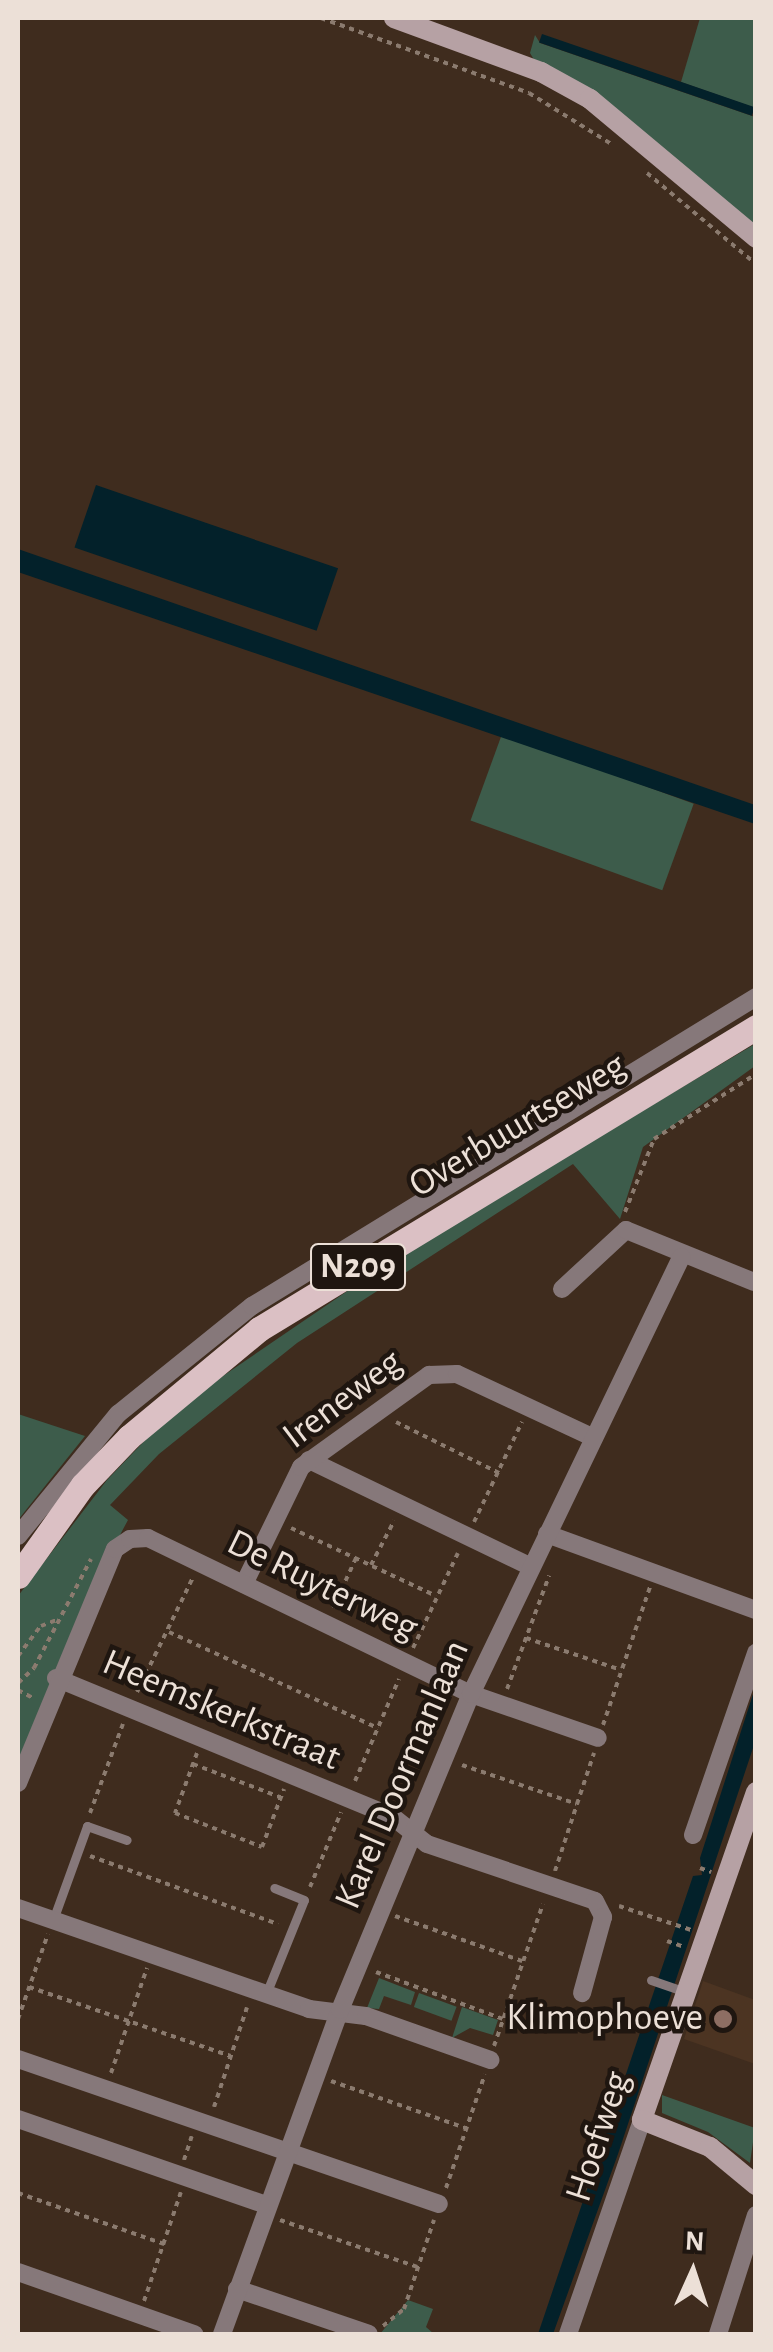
<!DOCTYPE html>
<style>
body{margin:0}
#map{position:relative;width:773px;height:2352px;overflow:hidden;background:#3f2c1e;font-family:"Alegreya Sans",sans-serif}
div>[style]{position:absolute}
[style*='--x']{left:calc(var(--x)*1px);top:calc(var(--y)*1px);width:calc(var(--w)*1px);rotate:calc(var(--a)*1deg)}
.built>*{inset:0;background:#4c3422}
.green>*{inset:0;background:#3d5c4b;transform-origin:0 0}
.water>*{inset:0;background:#03212a;transform-origin:0 0}
.path>*{height:4px;margin-top:-2px;transform-origin:0;background:repeating-linear-gradient(90deg,#8b7b6f 0 5px,transparent 0 10px)}
.lane>*{height:9px;margin:-4.5px;padding:0 4.5px;transform-origin:4.5px;border-radius:4.5px;background:#86787a}
.street>*{height:18px;margin:-9px;padding:0 9px;transform-origin:9px;border-radius:9px;background:#86787a}
.secondary>*{height:20px;margin:-10px;padding:0 10px;transform-origin:10px;border-radius:10px;background:#b6a1a4}
.primary>*{height:25px;margin:-12.5px;padding:0 12.5px;transform-origin:12.5px;border-radius:12.5px;background:#dbc0c4}
.dots>*{width:28px;height:28px;translate:-50% -50%;box-sizing:border-box;border:5px solid #1f1610;border-radius:50%}
span{translate:-50% -50%;white-space:nowrap;text-align:center;line-height:1.15;-webkit-text-stroke:9px #1f1610;paint-order:stroke}
.shield-label span{padding:2px 8px;background:#1f1610;border:2px solid;border-radius:8px;-webkit-text-stroke-width:0}
.shield-label{font-size:35px;color:#ece0d7;font-weight:700}
.street-label{font-size:38px;color:#ece0d7}
.poi-label{font-size:38px;color:#ece0d7}
.right{translate:-100% -50%;text-align:right}
.frame{position:absolute;inset:0;border:20px solid #ece0d7;pointer-events:none}
.north{position:absolute;left:643px;top:2222px;width:100px;height:100px;-webkit-text-stroke:8px #1f1610;paint-order:stroke;rotate:3deg;font-size:28px;font-weight:700;line-height:40px;text-align:center;color:#ece0d7}
.north::after{content:'';display:block;margin:auto;width:35px;height:45px;background:#ece0d7;clip-path:polygon(50% 0,100% 100%,50% 72%,0 100%)}
</style>
<div id="map">
<div class="built">
<i style="clip-path:polygon(703px 1981px,755px 2000px,755px 2064px,684px 2039px)"></i>
</div>
<div class="green">
<i style="clip-path:polygon(700px 18px,755px 18px,755px 108px,681px 82px)"></i>
<i style="clip-path:polygon(535px 35px,540px 43px,755px 117px,755px 228px,536px 63px,530px 53px)"></i>
<i style="left:502px;top:734px;width:204px;height:92px;rotate:20deg"></i>
<i style="clip-path:polygon(755px 1044px,755px 1066px,643px 1147px,620px 1219px,573px 1164px,297px 1343px,159px 1454px,110px 1505px,128px 1520px,83px 1604px,18px 1761px,18px 1596px,107px 1480px,176px 1408px,409px 1249px)"></i>
<i style="clip-path:polygon(18px 1414px,85px 1436px,18px 1520px)"></i>
<i style="clip-path:polygon(379px 1978px,415px 1992px,411px 2005px,384px 1996px,379px 2009px,367px 2008px)"></i>
<i style="left:419px;top:1993px;width:40px;height:15px;rotate:20deg"></i>
<i style="clip-path:polygon(462px 2007px,498px 2020px,493px 2035px,470px 2028px,452px 2038px)"></i>
<i style="clip-path:polygon(662px 2095px,755px 2128px,750px 2163px,708px 2132px,662px 2113px)"></i>
<i style="clip-path:polygon(408px 2300px,433px 2309px,426px 2327px,434px 2334px,380px 2334px)"></i>
</div>
<div class="water">
<i style="left:542px;top:34px;width:225px;height:9px;rotate:19deg"></i>
<i style="left:96px;top:485px;width:256px;height:66px;rotate:19deg"></i>
<i style="clip-path:polygon(18px 549px,755px 805px,755px 824px,18px 572px)"></i>
<i style="clip-path:polygon(755px 1688px,755px 1742px,618px 2154px,553px 2334px,538px 2334px,693px 1876px,702px 1875px,700px 1858px)"></i>
</div>
<div class="path">
<i style="--x:321;--y:18;--w:221;--a:19.8"></i>
<i style="--x:529;--y:93;--w:99;--a:31.8"></i>
<i style="--x:647;--y:173;--w:142;--a:39.9"></i>
<i style="--x:625;--y:1212;--w:79;--a:-68.3"></i>
<i style="--x:654;--y:1139;--w:121;--a:-32.5"></i>
<i style="--x:396;--y:1422;--w:115;--a:26.3"></i>
<i style="--x:474;--y:1522;--w:111;--a:-64.4"></i>
<i style="--x:291;--y:1528;--w:160;--a:25.1"></i>
<i style="--x:371;--y:1565;--w:50;--a:-62.4"></i>
<i style="--x:333;--y:1608;--w:55;--a:-65.3"></i>
<i style="--x:169;--y:1632;--w:230;--a:24.7"></i>
<i style="--x:526;--y:1638;--w:100;--a:18.6"></i>
<i style="--x:413;--y:1648;--w:105;--a:-64.7"></i>
<i style="--x:18;--y:1656;--w:38;--a:-53"></i>
<i style="--x:41;--y:1626;--w:17;--a:-21"></i>
<i style="--x:18;--y:1683;--w:22;--a:-43"></i>
<i style="--x:34;--y:1668;--w:123;--a:-62.4"></i>
<i style="--x:507;--y:1689;--w:121;--a:-69.6"></i>
<i style="--x:18;--y:1690;--w:19;--a:28"></i>
<i style="--x:137;--y:1692;--w:126;--a:-64"></i>
<i style="--x:603;--y:1725;--w:146;--a:-71.2"></i>
<i style="--x:197;--y:1753;--w:64;--a:110.1"></i>
<i style="--x:175;--y:1813;--w:93;--a:21.3"></i>
<i style="--x:262;--y:1847;--w:62;--a:-69.2"></i>
<i style="--x:193;--y:1764;--w:93;--a:20.8"></i>
<i style="--x:462;--y:1765;--w:121;--a:18.7"></i>
<i style="--x:577;--y:1804;--w:54;--a:-71.6"></i>
<i style="--x:355;--y:1781;--w:111;--a:-66.7"></i>
<i style="--x:90;--y:1813;--w:95;--a:-69.7"></i>
<i style="--x:90;--y:1856;--w:200;--a:19.9"></i>
<i style="--x:700;--y:1868;--w:12;--a:20"></i>
<i style="--x:555;--y:1871;--w:71;--a:-71.8"></i>
<i style="--x:310;--y:1887;--w:81;--a:-67.5"></i>
<i style="--x:619;--y:1906;--w:76;--a:18.4"></i>
<i style="--x:395;--y:1916;--w:135;--a:19.5"></i>
<i style="--x:667;--y:1941;--w:18;--a:19"></i>
<i style="--x:376;--y:1972;--w:135;--a:20.3"></i>
<i style="--x:29;--y:1987;--w:213;--a:18.9"></i>
<i style="--x:18;--y:2019;--w:90;--a:-70.6"></i>
<i style="--x:494;--y:2046;--w:150;--a:-71"></i>
<i style="--x:111;--y:2073;--w:111;--a:-71.1"></i>
<i style="--x:331;--y:2081;--w:145;--a:19.3"></i>
<i style="--x:214;--y:2107;--w:105;--a:-71.7"></i>
<i style="--x:184;--y:2160;--w:25;--a:-72"></i>
<i style="--x:446;--y:2188;--w:120;--a:-71.1"></i>
<i style="--x:18;--y:2193;--w:155;--a:19.3"></i>
<i style="--x:280;--y:2220;--w:145;--a:18.9"></i>
<i style="--x:144;--y:2301;--w:115;--a:-71.3"></i>
<i style="--x:383;--y:2326;--w:27;--a:-39"></i>
<i style="--x:404;--y:2309;--w:94;--a:-71.4"></i>
</div>
<div class="lane">
<i style="--x:53;--y:1920;--w:100;--a:-70.1"></i>
<i style="--x:87;--y:1826;--w:42;--a:19.3"></i>
<i style="--x:651;--y:1980;--w:36;--a:19"></i>
<i style="--x:266;--y:1994;--w:101;--a:-68"></i>
<i style="--x:304;--y:1900;--w:32;--a:-158"></i>
</div>
<div class="street">
<i style="--x:562;--y:1289;--w:87;--a:-42.7"></i>
<i style="--x:626;--y:1230;--w:138;--a:22.1"></i>
<i style="--x:309;--y:1460;--w:246;--a:25.7"></i>
<i style="--x:547;--y:1534;--w:222;--a:20"></i>
<i style="--x:18;--y:1536;--w:158;--a:-50.7"></i>
<i style="--x:118;--y:1414;--w:172;--a:-38.9"></i>
<i style="--x:252;--y:1306;--w:591;--a:-31.51"></i>
<i style="--x:244;--y:1584;--w:130;--a:-64"></i>
<i style="--x:301;--y:1467;--w:158;--a:-35.7"></i>
<i style="--x:429;--y:1375;--w:28;--a:-2"></i>
<i style="--x:457;--y:1374;--w:151;--a:25"></i>
<i style="--x:56;--y:1678;--w:365;--a:22.4"></i>
<i style="--x:393;--y:1817;--w:43;--a:38.5"></i>
<i style="--x:427;--y:1844;--w:177;--a:18.7"></i>
<i style="--x:595;--y:1901;--w:18;--a:63"></i>
<i style="--x:603;--y:1917;--w:79;--a:105.4"></i>
<i style="--x:18;--y:1783;--w:253;--a:-67.5"></i>
<i style="--x:115;--y:1549;--w:18;--a:-34"></i>
<i style="--x:130;--y:1539;--w:18;--a:-3"></i>
<i style="--x:148;--y:1538;--w:359;--a:25.8"></i>
<i style="--x:471;--y:1694;--w:134;--a:19.1"></i>
<i style="--x:693;--y:1835;--w:193;--a:-70.9"></i>
<i style="--x:18;--y:1908;--w:308;--a:19.1"></i>
<i style="--x:309;--y:2009;--w:57;--a:7"></i>
<i style="--x:366;--y:2016;--w:132;--a:19.5"></i>
<i style="--x:18;--y:2059;--w:445;--a:19"></i>
<i style="--x:18;--y:2119;--w:262;--a:19.1"></i>
<i style="--x:18;--y:2272;--w:187;--a:19.4"></i>
<i style="--x:237;--y:2289;--w:139;--a:18.8"></i>
<i style="--x:222;--y:2334;--w:345;--a:-70"></i>
<i style="--x:340;--y:2010;--w:342;--a:-67.5"></i>
<i style="--x:471;--y:1694;--w:485;--a:-64.3"></i>
<i style="--x:568;--y:2334;--w:226;--a:-70.9"></i>
<i style="--x:718;--y:2334;--w:125;--a:-72.3"></i>
</div>
<div class="secondary">
<i style="--x:394;--y:18;--w:157;--a:20.2"></i>
<i style="--x:541;--y:72;--w:56;--a:28.9"></i>
<i style="--x:590;--y:99;--w:217;--a:39.9"></i>
<i style="--x:756;--y:1792;--w:347;--a:109.2"></i>
<i style="--x:642;--y:2120;--w:73;--a:21.7"></i>
<i style="--x:710;--y:2147;--w:60;--a:39.6"></i>
</div>
<div class="primary">
<i style="--x:18;--y:1576;--w:112;--a:-54.5"></i>
<i style="--x:83;--y:1485;--w:66;--a:-46.2"></i>
<i style="--x:129;--y:1437;--w:169;--a:-39.7"></i>
<i style="--x:259;--y:1329;--w:582;--a:-31.28"></i>
</div>
<div class="dots">
<i style="left:723px;top:2019px;background:#8d6e63"></i>
</div>
<div class="shield-label">
<span style="left:358px;top:1267px">N209</span>
</div>
<div class="street-label">
<span style="left:518px;top:1126px;rotate:-31deg">Overbuurtseweg</span>
<span style="left:343px;top:1400px;rotate:-37deg">Ireneweg</span>
<span style="left:322px;top:1586px;rotate:26deg">De Ruyterweg</span>
<span style="left:221px;top:1711px;rotate:23deg">Heemskerkstraat</span>
<span style="left:403px;top:1775px;rotate:-67deg">Karel Doormanlaan</span>
<span style="left:599px;top:2137px;rotate:-72deg">Hoefweg</span>
</div>
<div class="poi-label">
<span class="right" style="left:703px;top:2019px">Klimophoeve</span>
</div>
<div class="frame"></div>
<div class="north">N</div>
</div>
